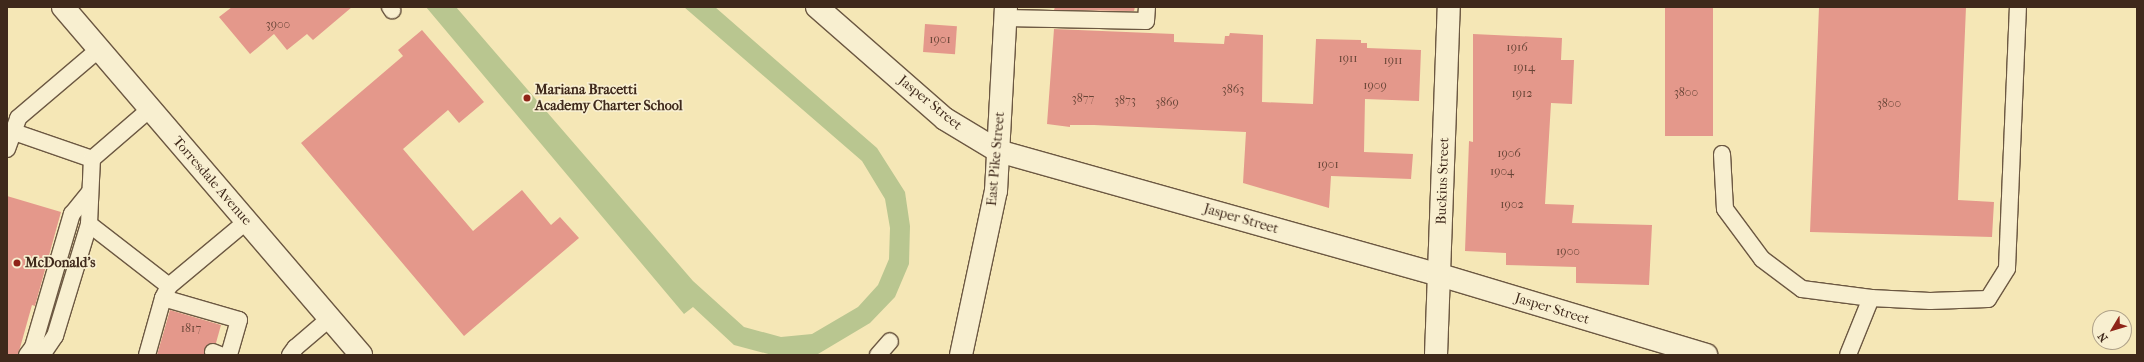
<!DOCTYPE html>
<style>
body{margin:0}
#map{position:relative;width:2144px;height:362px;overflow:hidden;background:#f5e7b6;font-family:"IM FELL French Canon",serif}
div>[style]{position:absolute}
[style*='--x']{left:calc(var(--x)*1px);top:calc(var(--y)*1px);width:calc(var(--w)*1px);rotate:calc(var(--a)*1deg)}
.green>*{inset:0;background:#b9c690}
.building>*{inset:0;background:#e4988b;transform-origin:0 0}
.roads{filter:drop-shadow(1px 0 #6c5842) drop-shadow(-1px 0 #6c5842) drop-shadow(0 1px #6c5842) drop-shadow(0 -1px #6c5842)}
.lane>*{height:16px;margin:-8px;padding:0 8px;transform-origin:8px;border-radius:8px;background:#f8efd0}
.street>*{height:22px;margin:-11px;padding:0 11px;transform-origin:11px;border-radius:11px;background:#f8efd0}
.secondary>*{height:22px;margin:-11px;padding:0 11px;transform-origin:11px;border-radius:11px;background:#f8efd0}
.dots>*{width:11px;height:11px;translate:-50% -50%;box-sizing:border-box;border:2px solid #f8efd0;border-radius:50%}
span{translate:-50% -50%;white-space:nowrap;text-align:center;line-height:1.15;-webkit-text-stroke:3.5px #f8efd0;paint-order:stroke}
.number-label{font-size:12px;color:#684537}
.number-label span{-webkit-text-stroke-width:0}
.poi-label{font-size:14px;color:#3f291b;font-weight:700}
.left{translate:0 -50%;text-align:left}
.street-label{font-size:14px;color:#3f291b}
.frame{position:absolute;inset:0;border:8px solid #3f291b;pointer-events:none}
.north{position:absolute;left:2092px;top:310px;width:40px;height:40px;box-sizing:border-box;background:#f8efd0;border:1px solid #aea088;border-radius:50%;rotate:232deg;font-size:11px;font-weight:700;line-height:16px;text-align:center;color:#3f291b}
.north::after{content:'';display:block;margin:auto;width:14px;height:18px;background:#8f2418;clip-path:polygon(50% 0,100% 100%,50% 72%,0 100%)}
</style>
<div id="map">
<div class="green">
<i style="clip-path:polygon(426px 7px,456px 7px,693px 281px,744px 327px,781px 337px,812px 334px,858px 307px,878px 285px,889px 259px,890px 228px,885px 199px,862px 161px,684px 7px,715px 7px,877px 148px,905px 192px,910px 226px,909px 264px,895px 297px,870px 323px,818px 354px,772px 355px,734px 345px,693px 307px,684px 314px)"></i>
</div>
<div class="building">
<i style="clip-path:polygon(232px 7px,352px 7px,313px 40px,307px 34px,287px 50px,274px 34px,250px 54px,219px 17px)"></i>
<i style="clip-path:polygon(1055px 7px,1135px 7px,1134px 11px,1054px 10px)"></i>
<i style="left:1665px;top:7px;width:48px;height:129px"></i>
<i style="clip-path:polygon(1819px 7px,1966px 7px,1958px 200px,1994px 202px,1992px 237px,1810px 232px)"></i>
<i style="left:925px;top:24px;width:32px;height:28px;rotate:4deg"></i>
<i style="clip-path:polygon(1054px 29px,1174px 34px,1174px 42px,1224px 44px,1225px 36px,1229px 36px,1230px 33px,1263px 35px,1262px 102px,1313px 104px,1316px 39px,1361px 40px,1361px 43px,1367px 43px,1367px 48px,1421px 50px,1419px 101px,1365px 99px,1364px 152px,1413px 154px,1411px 179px,1331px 176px,1329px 208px,1243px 183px,1246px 132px,1094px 125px,1070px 125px,1070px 127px,1047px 124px)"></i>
<i style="clip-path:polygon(422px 30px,484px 102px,459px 123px,448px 110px,403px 149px,473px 231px,522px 190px,551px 225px,560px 217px,579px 238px,464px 336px,301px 143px,403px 56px,398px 50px)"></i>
<i style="clip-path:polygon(1473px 34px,1562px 38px,1561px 60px,1574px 60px,1572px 104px,1551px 103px,1545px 204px,1574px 205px,1572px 223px,1652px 225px,1649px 285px,1576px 283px,1576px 267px,1506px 265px,1506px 253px,1465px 251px,1469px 141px,1473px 142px)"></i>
<i style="clip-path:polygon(7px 196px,61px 212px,35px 306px,32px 305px,18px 355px,7px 355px)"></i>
<i style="clip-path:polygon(170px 310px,221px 325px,216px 343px,207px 345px,204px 355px,157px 355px)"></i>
</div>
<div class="roads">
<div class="lane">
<i style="--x:390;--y:7;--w:4;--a:56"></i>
<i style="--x:1006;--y:18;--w:140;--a:1.2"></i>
<i style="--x:1146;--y:21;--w:14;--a:-86"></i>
<i style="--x:14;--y:132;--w:83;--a:19.1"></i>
<i style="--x:7;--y:149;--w:33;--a:-70"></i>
<i style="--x:18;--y:118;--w:106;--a:-40.4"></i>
<i style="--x:1722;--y:154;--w:55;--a:86.9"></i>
<i style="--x:1725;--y:209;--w:62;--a:53.5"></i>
<i style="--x:1762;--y:259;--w:50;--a:36.9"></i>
<i style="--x:1802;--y:289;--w:70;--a:7.4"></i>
<i style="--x:1871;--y:298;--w:61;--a:112"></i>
<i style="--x:89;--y:224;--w:101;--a:37.8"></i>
<i style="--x:163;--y:298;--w:13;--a:-63"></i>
<i style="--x:169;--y:286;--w:102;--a:-39.8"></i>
<i style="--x:1871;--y:298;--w:59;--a:2.9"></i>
<i style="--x:1930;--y:301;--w:58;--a:-2"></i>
<i style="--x:1988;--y:299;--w:36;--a:-58"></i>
<i style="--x:2007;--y:268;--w:261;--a:-87.6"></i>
<i style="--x:213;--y:352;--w:8;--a:23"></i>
<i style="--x:27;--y:355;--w:10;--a:-53"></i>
<i style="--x:33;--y:347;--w:139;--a:-73.7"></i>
<i style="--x:72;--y:214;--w:27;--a:-51"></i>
<i style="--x:42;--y:355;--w:23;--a:-56"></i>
<i style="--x:55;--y:336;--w:117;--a:-73.1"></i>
<i style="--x:89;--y:224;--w:65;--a:-87.4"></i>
<i style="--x:92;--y:159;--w:77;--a:-40.8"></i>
<i style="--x:147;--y:355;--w:59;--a:-74.3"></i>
<i style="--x:163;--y:298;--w:79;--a:16.1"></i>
<i style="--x:239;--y:320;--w:36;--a:106"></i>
<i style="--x:290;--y:355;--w:9;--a:-54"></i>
<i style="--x:295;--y:348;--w:46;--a:-40.6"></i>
<i style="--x:878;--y:355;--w:18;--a:-49"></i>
</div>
<div class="street">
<i style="--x:817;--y:7;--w:170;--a:41.2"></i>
<i style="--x:945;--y:119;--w:62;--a:31.1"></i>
<i style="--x:998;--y:151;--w:459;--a:15.7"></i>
<i style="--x:1440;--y:275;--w:278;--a:16.7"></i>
<i style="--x:961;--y:355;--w:168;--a:-78"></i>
<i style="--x:996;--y:191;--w:184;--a:-86.9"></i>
<i style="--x:1436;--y:355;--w:348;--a:-87.9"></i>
</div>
<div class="secondary">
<i style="--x:63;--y:7;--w:458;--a:49.4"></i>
</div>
</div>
<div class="dots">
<i style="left:527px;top:98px;background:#8f2418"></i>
<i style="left:17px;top:263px;background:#8f2418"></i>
</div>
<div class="number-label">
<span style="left:278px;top:25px">3900</span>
<span style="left:940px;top:40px">1901</span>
<span style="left:1517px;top:48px">1916</span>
<span style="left:1348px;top:59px">1911</span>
<span style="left:1393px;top:61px">1911</span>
<span style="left:1524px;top:68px">1914</span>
<span style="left:1375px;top:86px">1909</span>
<span style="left:1233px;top:90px">3863</span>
<span style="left:1686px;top:93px">3800</span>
<span style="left:1522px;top:94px">1912</span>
<span style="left:1083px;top:99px">3877</span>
<span style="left:1125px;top:101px">3873</span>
<span style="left:1167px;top:103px">3869</span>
<span style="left:1889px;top:104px">3800</span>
<span style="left:1509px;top:154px">1906</span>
<span style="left:1328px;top:165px">1901</span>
<span style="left:1502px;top:172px">1904</span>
<span style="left:1512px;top:205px">1902</span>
<span style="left:1568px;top:252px">1900</span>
<span style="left:191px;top:329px">1817</span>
</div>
<div class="poi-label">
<span class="left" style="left:535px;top:98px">Mariana Bracetti<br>Academy Charter School</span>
<span class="left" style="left:25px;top:263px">McDonald's</span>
</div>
<div class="street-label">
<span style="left:930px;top:103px;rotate:39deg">Jasper Street</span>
<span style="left:996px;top:159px;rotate:-85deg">East Pike Street</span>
<span style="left:212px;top:181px;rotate:49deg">Torresdale Avenue</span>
<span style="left:1443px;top:181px;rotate:-88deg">Buckius Street</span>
<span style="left:1241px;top:219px;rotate:16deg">Jasper Street</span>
<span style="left:1552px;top:309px;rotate:17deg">Jasper Street</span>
</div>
<div class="frame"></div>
<div class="north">N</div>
</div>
